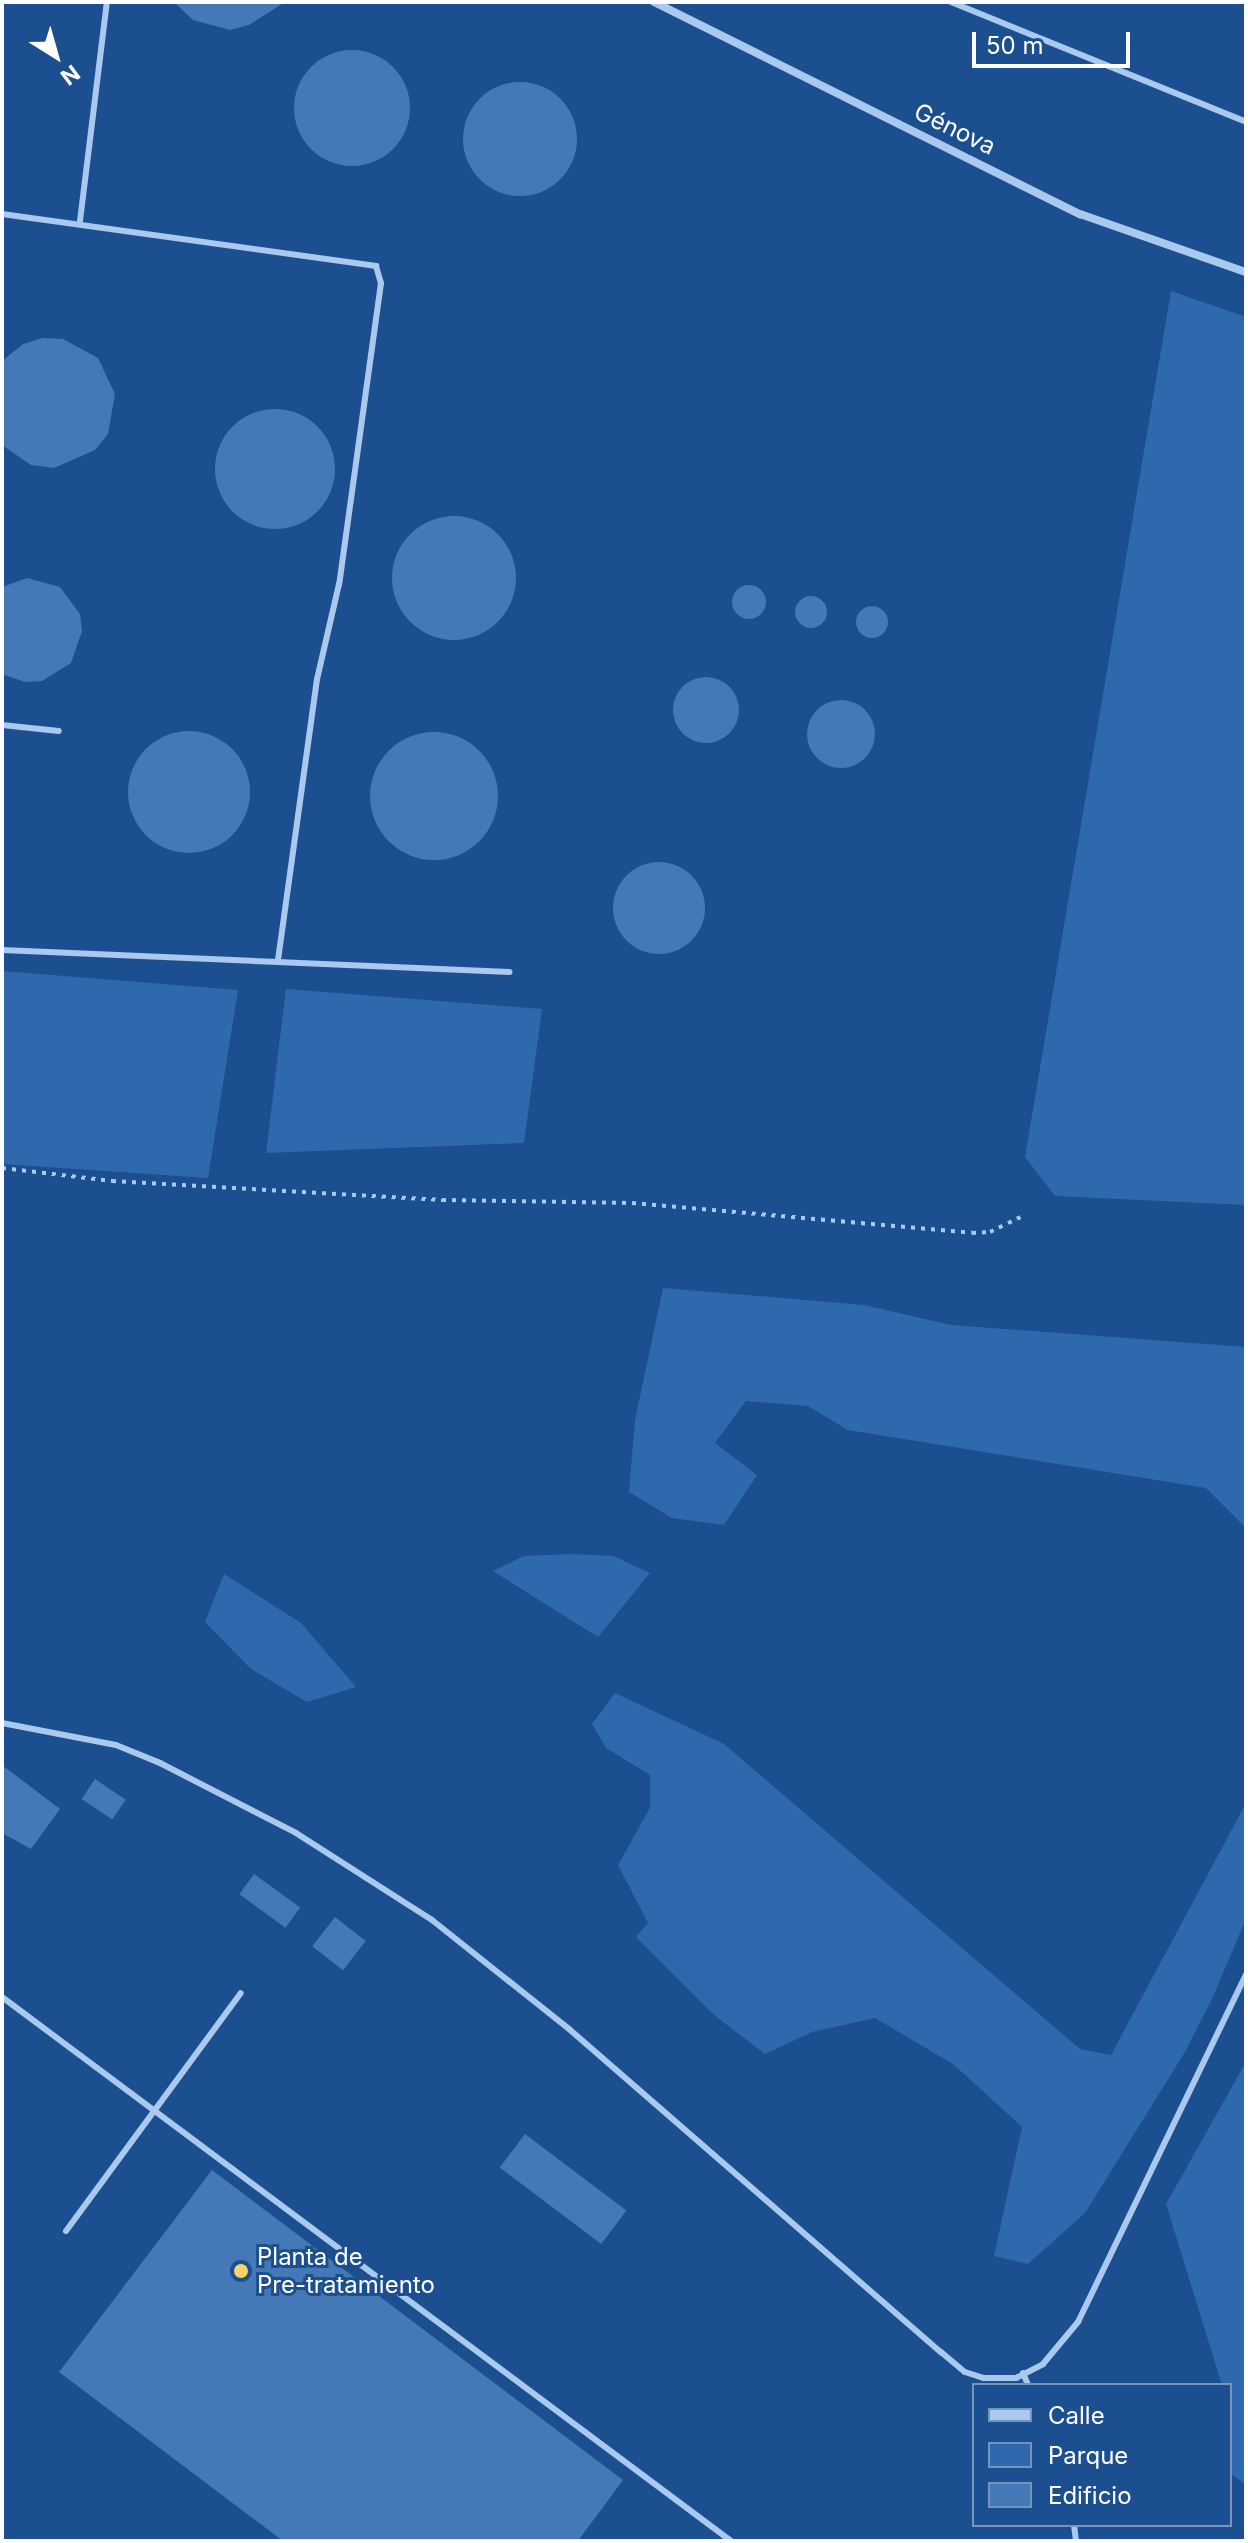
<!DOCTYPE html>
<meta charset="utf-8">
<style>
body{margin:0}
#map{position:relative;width:1248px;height:2543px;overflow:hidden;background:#1b4f8f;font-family:Inter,sans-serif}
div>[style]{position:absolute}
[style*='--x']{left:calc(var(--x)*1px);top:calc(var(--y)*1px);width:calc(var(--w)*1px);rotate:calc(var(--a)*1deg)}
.green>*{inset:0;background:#2e69ad}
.building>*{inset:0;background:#4478b7;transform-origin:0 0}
.round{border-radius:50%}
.path>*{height:4px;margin-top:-2px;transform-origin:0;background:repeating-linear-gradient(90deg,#a9c9ee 0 4px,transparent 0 10px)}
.lane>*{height:6px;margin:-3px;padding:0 3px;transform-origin:3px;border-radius:3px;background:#a9c9ee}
.street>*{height:8px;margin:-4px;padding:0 4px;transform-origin:4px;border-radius:4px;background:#a9c9ee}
.dots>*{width:22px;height:22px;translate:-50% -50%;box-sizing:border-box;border:4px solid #1b4f8f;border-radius:50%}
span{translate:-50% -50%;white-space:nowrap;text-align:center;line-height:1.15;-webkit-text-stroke:6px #1b4f8f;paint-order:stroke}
.street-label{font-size:24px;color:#fff}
.poi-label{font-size:24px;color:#fff}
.left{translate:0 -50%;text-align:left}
.frame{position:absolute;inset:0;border:4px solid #fff;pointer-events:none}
.legend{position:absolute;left:972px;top:2383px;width:260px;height:144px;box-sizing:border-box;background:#1b4f8f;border:2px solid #7695bc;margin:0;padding:10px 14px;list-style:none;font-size:24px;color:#fff}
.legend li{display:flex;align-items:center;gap:16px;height:40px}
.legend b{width:40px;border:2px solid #7695bc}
.north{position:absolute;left:16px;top:16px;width:80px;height:80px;-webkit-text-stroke:6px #1b4f8f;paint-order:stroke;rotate:143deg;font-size:22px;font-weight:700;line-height:32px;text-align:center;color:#fff}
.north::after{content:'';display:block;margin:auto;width:28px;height:36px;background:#fff;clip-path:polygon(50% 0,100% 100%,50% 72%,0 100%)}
.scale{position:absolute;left:972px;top:32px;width:158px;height:36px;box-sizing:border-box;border:4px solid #fff;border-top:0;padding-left:10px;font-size:24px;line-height:28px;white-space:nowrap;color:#fff;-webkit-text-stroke:6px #1b4f8f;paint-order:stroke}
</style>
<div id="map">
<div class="green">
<i style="clip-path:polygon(1171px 291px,1246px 317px,1246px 1205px,1055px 1196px,1025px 1157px)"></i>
<i style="clip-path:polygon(2px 971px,238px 990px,208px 1178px,2px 1164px)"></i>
<i style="clip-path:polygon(286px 989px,542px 1009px,524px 1143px,266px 1153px)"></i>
<i style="clip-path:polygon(663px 1288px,864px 1305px,951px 1325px,1246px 1347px,1246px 1528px,1206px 1488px,848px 1430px,808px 1406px,746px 1401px,715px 1443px,757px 1475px,724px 1525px,672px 1518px,629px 1492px,635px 1420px)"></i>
<i style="clip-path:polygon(571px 1554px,613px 1556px,650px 1573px,598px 1637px,493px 1571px,524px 1556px)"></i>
<i style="clip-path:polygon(224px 1574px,301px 1623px,356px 1687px,307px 1702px,251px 1669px,205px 1622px)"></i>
<i style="clip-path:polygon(615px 1693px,724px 1744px,1080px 2049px,1111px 2055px,1246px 1803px,1246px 1919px,1212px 1999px,1185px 2052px,1085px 2213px,1028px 2264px,994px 2256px,1022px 2127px,953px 2064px,875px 2018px,812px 2032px,765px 2054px,714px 2015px,636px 1937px,648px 1923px,618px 1865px,650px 1808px,650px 1775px,606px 1748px,592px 1724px)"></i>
<i style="clip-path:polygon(1246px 2062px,1246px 2485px,1230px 2473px,1230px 2385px,1222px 2385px,1166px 2204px)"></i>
</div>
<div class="building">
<i style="clip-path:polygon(174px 2px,285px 2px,249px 25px,230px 30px,193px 20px)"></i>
<i class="round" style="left:294px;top:50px;width:116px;height:116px"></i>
<i class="round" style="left:463px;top:82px;width:114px;height:114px"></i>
<i style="clip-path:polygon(43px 338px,63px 339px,98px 358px,115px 394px,108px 434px,95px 450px,54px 468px,31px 465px,2px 445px,2px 361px,23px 344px)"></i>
<i class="round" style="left:215px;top:409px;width:120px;height:120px"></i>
<i class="round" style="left:392px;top:516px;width:124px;height:124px"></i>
<i style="clip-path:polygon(27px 578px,60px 587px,80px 614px,82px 631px,71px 663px,42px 681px,25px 682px,2px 674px,2px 587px)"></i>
<i class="round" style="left:732px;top:585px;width:34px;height:34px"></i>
<i class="round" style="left:795px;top:596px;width:32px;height:32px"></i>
<i class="round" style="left:856px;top:606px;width:32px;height:32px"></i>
<i class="round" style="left:673px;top:677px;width:66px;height:66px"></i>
<i class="round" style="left:807px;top:700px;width:68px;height:68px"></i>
<i class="round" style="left:128px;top:731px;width:122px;height:122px"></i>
<i class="round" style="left:370px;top:732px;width:128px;height:128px"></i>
<i class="round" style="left:613px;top:862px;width:92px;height:92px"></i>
<i style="clip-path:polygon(2px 1765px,60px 1809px,31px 1849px,2px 1833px)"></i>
<i style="left:95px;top:1779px;width:37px;height:24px;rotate:34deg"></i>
<i style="left:254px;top:1874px;width:57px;height:25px;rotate:36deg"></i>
<i style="left:335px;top:1917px;width:39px;height:37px;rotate:38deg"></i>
<i style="left:525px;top:2134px;width:127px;height:42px;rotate:37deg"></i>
<i style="clip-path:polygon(212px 2170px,623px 2480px,578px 2541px,283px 2541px,59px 2372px)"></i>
</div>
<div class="path">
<i style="--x:2;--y:1168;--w:111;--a:6.7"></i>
<i style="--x:112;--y:1181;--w:331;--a:3.3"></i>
<i style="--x:442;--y:1200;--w:190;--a:0.9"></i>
<i style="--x:632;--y:1203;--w:341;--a:5"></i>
<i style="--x:972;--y:1233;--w:18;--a:-3"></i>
<i style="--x:990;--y:1232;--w:34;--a:-26"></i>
</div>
<div class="lane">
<i style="--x:951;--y:2;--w:318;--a:22.1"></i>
<i style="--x:2;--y:214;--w:378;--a:7.9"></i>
<i style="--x:376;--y:266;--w:18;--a:74"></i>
<i style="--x:381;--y:283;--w:304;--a:97.9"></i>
<i style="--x:339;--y:584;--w:98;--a:103"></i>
<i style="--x:317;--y:679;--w:283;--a:97.9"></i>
<i style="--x:80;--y:221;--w:221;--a:-83"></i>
<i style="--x:2;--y:725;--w:57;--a:6"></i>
<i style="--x:2;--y:950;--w:508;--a:2.48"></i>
<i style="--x:2;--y:1723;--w:116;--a:10.9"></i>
<i style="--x:116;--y:1745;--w:48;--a:22.2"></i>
<i style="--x:160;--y:1763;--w:153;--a:27.2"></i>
<i style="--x:296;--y:1833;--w:161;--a:32.6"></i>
<i style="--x:432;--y:1920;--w:175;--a:38.5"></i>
<i style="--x:569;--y:2029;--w:493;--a:41"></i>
<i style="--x:941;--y:2352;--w:31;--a:40"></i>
<i style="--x:965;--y:2372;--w:20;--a:18"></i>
<i style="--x:984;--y:2378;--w:32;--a:0"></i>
<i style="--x:1016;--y:2378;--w:30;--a:-27"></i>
<i style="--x:1043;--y:2364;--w:55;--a:-50.2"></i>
<i style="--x:1078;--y:2322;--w:386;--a:-64.2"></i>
<i style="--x:2;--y:1997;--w:910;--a:36.73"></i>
<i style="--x:66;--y:2231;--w:295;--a:-53.7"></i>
<i style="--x:1023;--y:2373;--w:13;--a:67"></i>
<i style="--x:1074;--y:2525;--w:16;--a:83"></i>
</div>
<div class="street">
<i style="--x:654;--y:2;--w:476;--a:26.5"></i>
<i style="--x:1080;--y:214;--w:176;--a:19.3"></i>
</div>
<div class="dots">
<i style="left:241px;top:2271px;background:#ffd166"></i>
</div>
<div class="street-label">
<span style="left:955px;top:129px;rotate:26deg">Génova</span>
</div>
<div class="poi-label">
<span class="left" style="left:257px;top:2271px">Planta de<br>Pre-tratamiento</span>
</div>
<div class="frame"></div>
<ul class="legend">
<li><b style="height:10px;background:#a9c9ee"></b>Calle</li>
<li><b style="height:22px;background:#2e69ad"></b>Parque</li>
<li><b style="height:22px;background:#4478b7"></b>Edificio</li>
</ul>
<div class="north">N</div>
<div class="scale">50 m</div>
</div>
